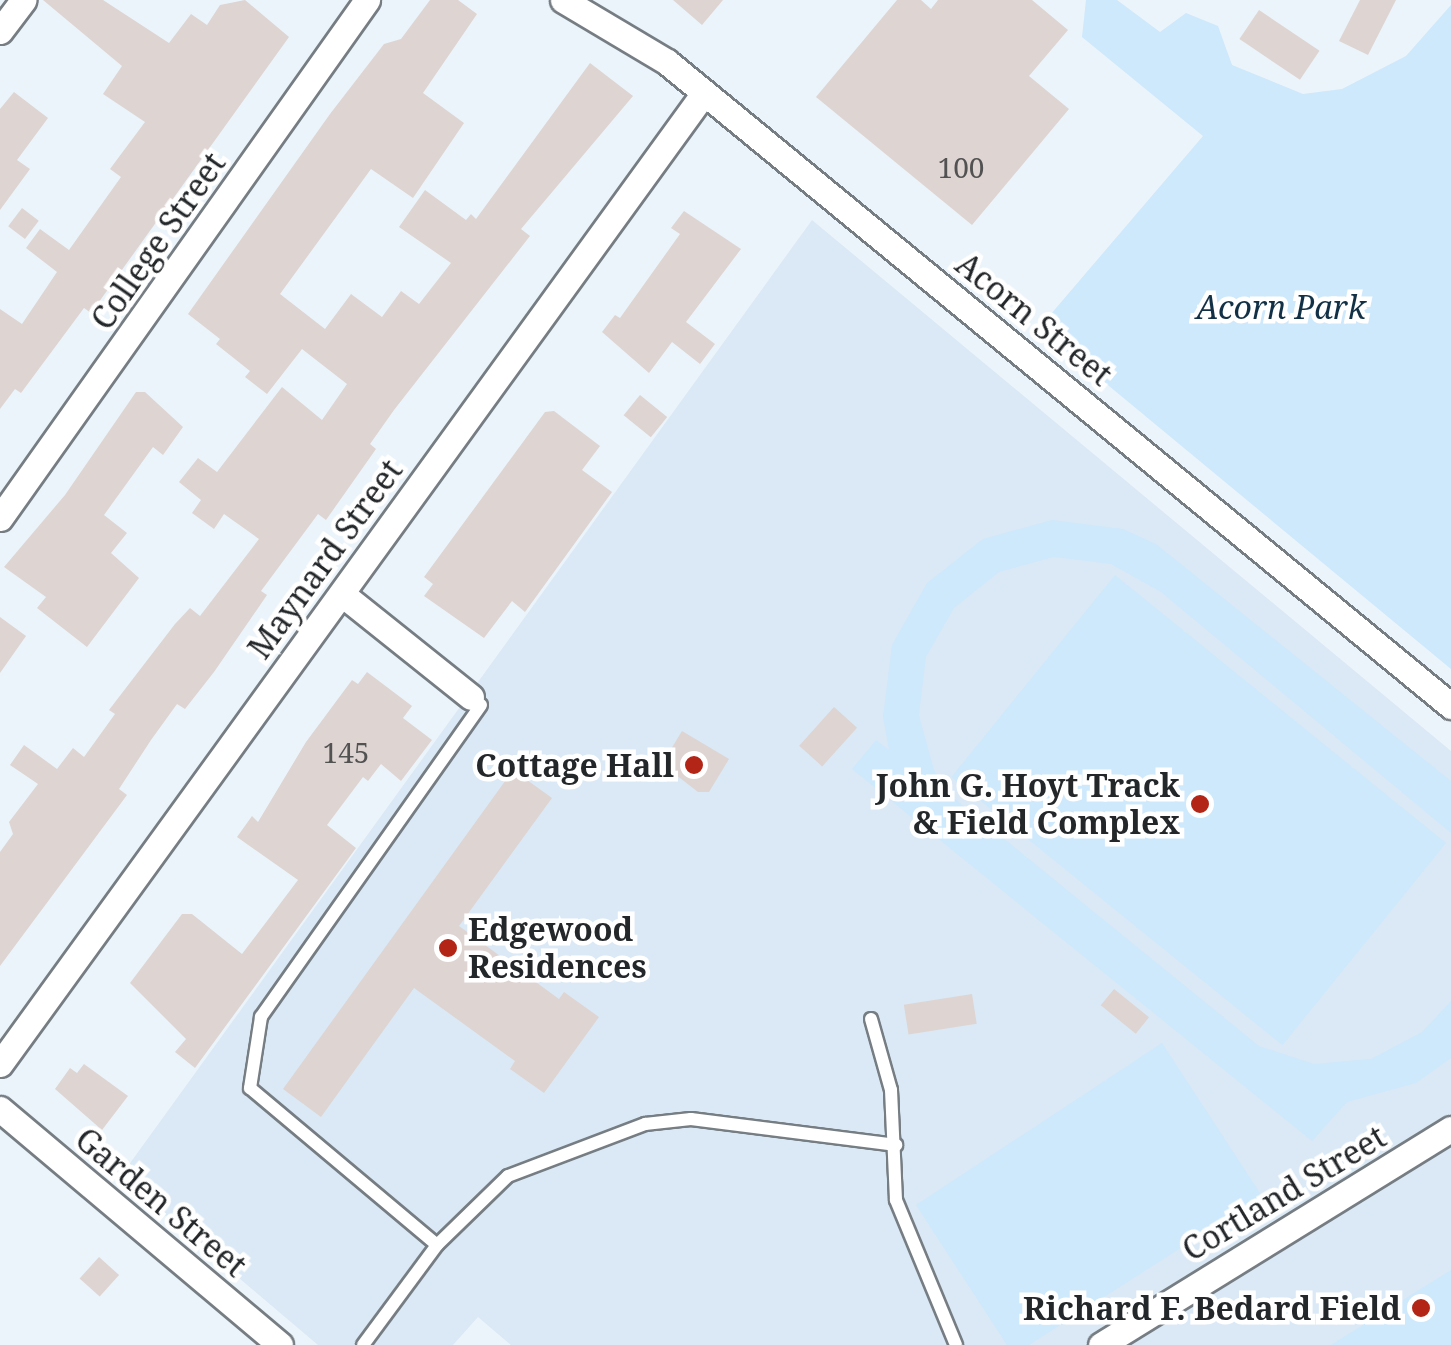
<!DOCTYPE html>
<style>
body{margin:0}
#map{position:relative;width:1451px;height:1345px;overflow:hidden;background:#ebf4fa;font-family:"Noto Serif",serif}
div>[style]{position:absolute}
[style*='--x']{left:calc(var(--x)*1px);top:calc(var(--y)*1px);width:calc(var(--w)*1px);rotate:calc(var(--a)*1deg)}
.built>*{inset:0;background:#dae9f5}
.green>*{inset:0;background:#cee8fc;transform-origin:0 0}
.building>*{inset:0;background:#ded4d2;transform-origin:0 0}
.roads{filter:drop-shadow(2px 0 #767d83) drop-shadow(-2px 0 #767d83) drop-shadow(0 2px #767d83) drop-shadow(0 -2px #767d83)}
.lane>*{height:12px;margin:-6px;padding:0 6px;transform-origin:6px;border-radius:6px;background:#fff}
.street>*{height:25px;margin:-12.5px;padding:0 12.5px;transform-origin:12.5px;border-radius:12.5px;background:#fff}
.dots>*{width:28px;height:28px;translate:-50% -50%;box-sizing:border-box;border:5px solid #fff;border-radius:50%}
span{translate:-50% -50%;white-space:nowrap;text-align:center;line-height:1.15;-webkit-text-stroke:9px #fff;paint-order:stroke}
.number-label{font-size:28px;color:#525253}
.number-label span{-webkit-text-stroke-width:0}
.street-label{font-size:32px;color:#242729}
.park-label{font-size:32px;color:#133146;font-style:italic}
.poi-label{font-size:32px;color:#242729;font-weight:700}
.right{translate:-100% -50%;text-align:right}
.left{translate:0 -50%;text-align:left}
</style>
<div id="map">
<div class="built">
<i style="clip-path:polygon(812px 220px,1451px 751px,1451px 1345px,511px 1345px,478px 1317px,453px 1345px,318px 1345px,120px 1177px)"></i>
</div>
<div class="green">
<i style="clip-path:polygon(1086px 0,1117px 0,1160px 32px,1186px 13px,1218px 26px,1232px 65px,1303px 94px,1342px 89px,1406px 56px,1451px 5px,1451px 669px,1039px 328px,1203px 136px,1082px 37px)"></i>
<i style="clip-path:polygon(1052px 520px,1123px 529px,1156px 544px,1451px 781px,1451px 833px,1161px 592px,1111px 564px,1054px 557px,999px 572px,954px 608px,926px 657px,919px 715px,934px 770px,949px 794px,1259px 1046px,1314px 1064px,1371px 1059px,1422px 1032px,1451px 1001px,1451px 1058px,1416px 1083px,1347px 1102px,1312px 1141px,852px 769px,876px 740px,889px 750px,883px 717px,892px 645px,927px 583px,983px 539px)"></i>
<i style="left:1115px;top:575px;width:426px;height:260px;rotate:39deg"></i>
<i style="clip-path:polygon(1162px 1043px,1262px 1196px,1029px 1345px,1007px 1345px,916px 1205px)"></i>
<i style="clip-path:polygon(1451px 1270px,1451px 1345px,1331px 1345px)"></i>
</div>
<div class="building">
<i style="clip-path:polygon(43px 0,103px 0,169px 43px,191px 14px,207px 25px,220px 5px,245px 0,289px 37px,91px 313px,84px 308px,21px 393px,15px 389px,0 409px,0 309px,22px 324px,57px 272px,26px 248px,40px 229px,69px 250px,121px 177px,110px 169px,145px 122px,103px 94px,122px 66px)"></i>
<i style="clip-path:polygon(430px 0,458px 0,477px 14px,423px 93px,464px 123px,413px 198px,371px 169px,280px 294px,325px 329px,351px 294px,382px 317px,401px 291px,419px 304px,451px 263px,399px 227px,425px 190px,466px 220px,471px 214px,476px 219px,590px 63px,633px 96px,521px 229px,530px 236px,394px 410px,370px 444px,376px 449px,326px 520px,318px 514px,261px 591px,267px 595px,214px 672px,185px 709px,177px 704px,151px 740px,119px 789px,127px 795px,0 966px,0 852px,13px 834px,9px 822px,38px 784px,10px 765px,24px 745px,57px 769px,73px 748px,84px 757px,115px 714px,109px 710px,175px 624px,190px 608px,200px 616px,259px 539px,224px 514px,214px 529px,192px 513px,201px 500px,179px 482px,198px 458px,217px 472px,282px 387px,322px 420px,347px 384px,302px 349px,267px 394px,245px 377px,250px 371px,216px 344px,220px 339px,188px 314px,330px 114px,384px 44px,401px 39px)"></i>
<i style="clip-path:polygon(673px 0,723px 0,702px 25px)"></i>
<i style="clip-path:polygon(897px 0,921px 0,931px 9px,938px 0,1032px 0,1068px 30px,1029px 76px,1069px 109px,972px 225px,816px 97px)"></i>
<i style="clip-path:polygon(1360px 0,1396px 0,1368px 55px,1339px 41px)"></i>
<i style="left:1259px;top:10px;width:73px;height:35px;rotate:34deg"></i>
<i style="clip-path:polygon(14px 92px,48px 118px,17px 160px,30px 169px,0 210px,0 109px)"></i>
<i style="left:22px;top:208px;width:21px;height:23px;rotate:37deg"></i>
<i style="clip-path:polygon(684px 211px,741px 249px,686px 322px,715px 344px,700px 364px,672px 342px,649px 373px,602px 332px,615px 315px,620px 318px,680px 234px,671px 228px)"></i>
<i style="clip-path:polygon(136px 392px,145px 392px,183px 427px,163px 455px,153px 447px,104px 515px,127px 533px,111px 553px,139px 578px,87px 647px,37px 608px,46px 597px,4px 567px,65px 495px)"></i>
<i style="left:640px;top:395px;width:35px;height:26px;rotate:39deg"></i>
<i style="clip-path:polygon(554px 411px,600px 446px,582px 470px,612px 492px,525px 612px,512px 601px,484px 638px,424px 596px,433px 584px,424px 577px,545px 412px)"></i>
<i style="clip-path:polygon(0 617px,26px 636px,0 673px)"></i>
<i style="clip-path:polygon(367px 672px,412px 706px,403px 718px,432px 740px,401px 781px,381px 764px,368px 781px,363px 777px,327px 825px,356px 848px,195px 1068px,175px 1052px,186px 1039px,130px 983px,182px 914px,192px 914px,242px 954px,298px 880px,237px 837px,252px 816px,258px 822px,306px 742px,352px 680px,358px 684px)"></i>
<i style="left:834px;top:707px;width:31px;height:52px;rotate:42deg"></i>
<i style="clip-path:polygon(682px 731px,729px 759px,709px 792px,698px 792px,662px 764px)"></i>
<i style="clip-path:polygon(513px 770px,552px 798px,459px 926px,559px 999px,564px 992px,599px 1017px,544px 1093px,510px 1069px,515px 1061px,414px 988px,321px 1117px,283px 1089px)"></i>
<i style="left:1114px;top:989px;width:45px;height:21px;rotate:39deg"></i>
<i style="left:972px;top:994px;width:30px;height:69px;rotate:81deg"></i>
<i style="clip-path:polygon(84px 1064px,128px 1096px,102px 1130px,55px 1089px,70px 1068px,77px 1073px)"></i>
<i style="left:99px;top:1257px;width:27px;height:29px;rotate:42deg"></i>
</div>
<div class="roads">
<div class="lane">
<i style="--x:481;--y:705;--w:382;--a:125.2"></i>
<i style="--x:261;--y:1017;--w:72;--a:98.8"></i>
<i style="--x:250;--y:1088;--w:244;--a:40"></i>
<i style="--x:437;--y:1245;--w:99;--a:-44.2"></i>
<i style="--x:508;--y:1176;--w:147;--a:-20.8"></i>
<i style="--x:645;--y:1124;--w:46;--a:-6.2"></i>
<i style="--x:691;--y:1119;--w:207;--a:7.2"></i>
<i style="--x:871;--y:1019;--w:74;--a:74.3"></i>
<i style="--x:891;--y:1090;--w:110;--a:87.4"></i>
<i style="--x:896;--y:1200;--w:157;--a:67.5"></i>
<i style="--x:363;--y:1345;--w:124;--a:-53.5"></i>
</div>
<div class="street">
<i style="--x:563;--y:0;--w:121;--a:30.8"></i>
<i style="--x:667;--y:62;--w:1015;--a:39.4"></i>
<i style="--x:0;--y:31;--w:39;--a:-53"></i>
<i style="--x:0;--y:518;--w:635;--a:-54.68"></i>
<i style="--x:342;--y:594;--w:165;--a:38.6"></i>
<i style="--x:0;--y:1064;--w:1199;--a:-54.06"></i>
<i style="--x:0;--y:1109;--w:366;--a:40.1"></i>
<i style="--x:1101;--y:1345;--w:411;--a:-31.7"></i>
</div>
</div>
<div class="dots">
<i style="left:694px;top:765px;background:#b32517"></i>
<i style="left:1200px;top:804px;background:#b32517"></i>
<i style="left:448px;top:948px;background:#b32517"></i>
<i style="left:1421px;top:1308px;background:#b32517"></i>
</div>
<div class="number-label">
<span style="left:961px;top:167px">100</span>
<span style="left:346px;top:752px">145</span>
</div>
<div class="street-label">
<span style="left:158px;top:241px;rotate:-55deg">College Street</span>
<span style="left:1034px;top:319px;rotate:39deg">Acorn Street</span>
<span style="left:325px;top:559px;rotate:-54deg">Maynard Street</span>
<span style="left:1284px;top:1193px;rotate:-31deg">Cortland Street</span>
<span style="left:161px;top:1202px;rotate:40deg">Garden Street</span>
</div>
<div class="park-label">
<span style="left:1281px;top:307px">Acorn Park</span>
</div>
<div class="poi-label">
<span class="right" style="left:674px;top:765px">Cottage Hall</span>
<span class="right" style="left:1180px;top:804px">John G. Hoyt Track<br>&amp; Field Complex</span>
<span class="left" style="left:468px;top:948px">Edgewood<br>Residences</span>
<span class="right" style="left:1401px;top:1308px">Richard F. Bedard Field</span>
</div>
</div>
